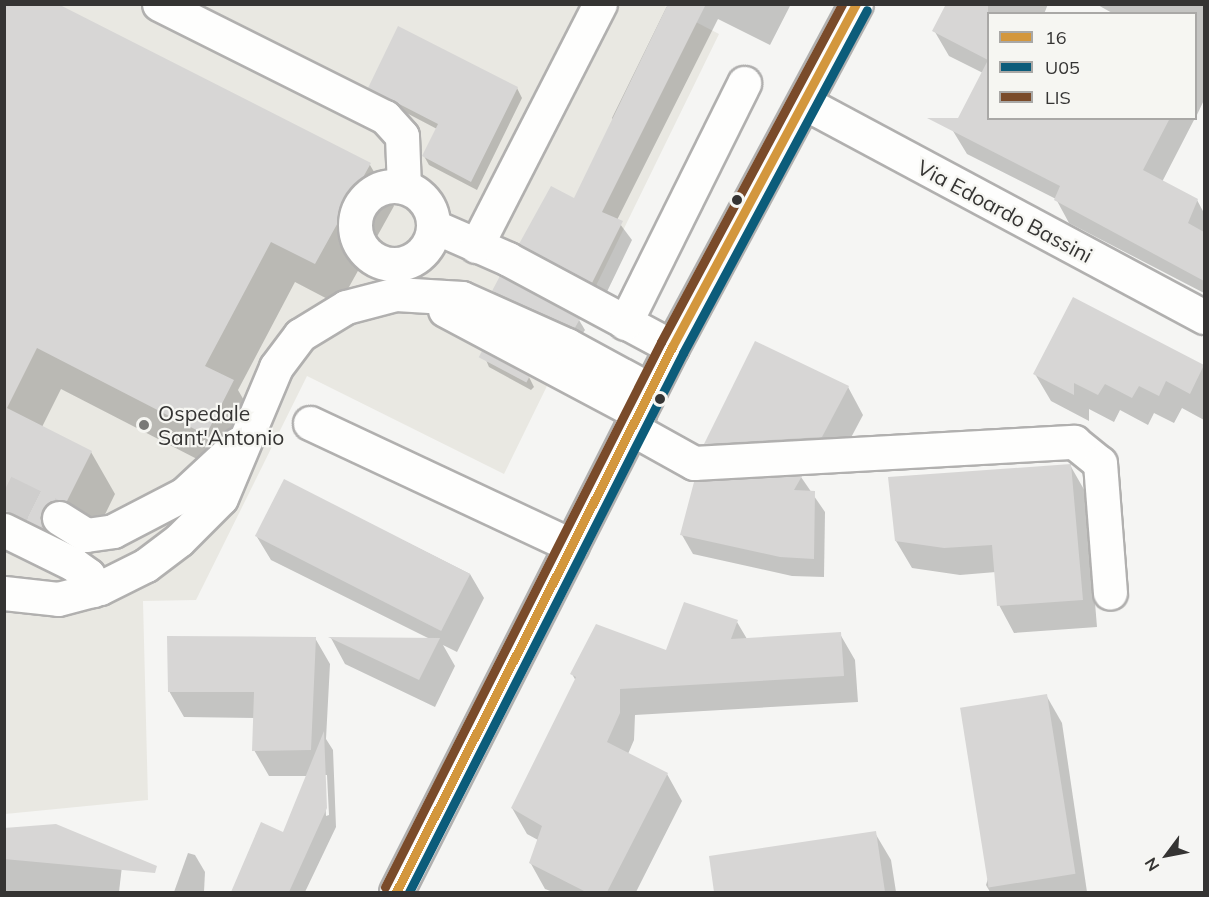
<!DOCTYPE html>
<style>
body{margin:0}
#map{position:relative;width:1209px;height:897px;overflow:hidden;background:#f5f5f3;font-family:Mulish,sans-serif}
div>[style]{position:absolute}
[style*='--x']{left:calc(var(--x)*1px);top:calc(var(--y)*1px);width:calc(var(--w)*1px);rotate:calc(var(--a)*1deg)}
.built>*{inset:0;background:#e9e8e2}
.shadow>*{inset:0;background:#0003}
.building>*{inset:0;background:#d7d6d5;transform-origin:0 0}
.minor-tunnel>*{height:33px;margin-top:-16.5px;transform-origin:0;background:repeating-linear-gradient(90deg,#cfcecd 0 33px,transparent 0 49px)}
.path>*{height:4px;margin-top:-2px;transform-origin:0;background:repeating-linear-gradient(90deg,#dcdcdb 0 3px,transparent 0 6px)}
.roads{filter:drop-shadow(2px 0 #b1b0af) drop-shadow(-2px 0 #b1b0af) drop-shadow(0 2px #b1b0af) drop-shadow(0 -2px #b1b0af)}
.minor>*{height:33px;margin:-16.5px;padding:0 16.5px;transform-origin:16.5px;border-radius:16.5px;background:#fefefd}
.minor>.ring{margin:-16.5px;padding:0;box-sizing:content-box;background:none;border:33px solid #fefefd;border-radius:50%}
.major>*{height:33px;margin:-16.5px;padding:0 16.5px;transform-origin:16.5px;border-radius:16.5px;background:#fefefd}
.bus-1>*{height:9px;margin:-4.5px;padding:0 4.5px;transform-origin:4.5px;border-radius:4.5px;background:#d3973d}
.bus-2>*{height:9px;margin:-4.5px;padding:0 4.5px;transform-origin:4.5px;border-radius:4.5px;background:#0c5c7a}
.bus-3>*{height:9px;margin:-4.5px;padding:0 4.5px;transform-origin:4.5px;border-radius:4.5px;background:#7a4b2a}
.dots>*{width:16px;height:16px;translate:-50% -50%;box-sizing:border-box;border:3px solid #f6f6f2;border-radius:50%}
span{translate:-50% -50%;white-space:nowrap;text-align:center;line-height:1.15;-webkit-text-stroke:4.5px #f6f6f2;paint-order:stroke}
.street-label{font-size:21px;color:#353433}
.poi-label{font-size:21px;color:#353433}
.left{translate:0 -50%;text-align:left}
.frame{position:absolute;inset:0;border:6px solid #353433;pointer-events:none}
.legend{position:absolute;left:987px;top:12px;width:210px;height:108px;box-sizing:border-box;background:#f6f6f2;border:2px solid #a9a8a6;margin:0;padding:8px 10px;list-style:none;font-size:18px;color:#353433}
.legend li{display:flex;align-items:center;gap:12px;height:30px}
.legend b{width:30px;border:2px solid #a9a8a6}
.north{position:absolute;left:1137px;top:825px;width:60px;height:60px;-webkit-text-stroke:4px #f6f6f2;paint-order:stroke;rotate:238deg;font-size:16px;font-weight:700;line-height:24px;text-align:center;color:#353433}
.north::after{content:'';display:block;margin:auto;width:21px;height:27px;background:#353433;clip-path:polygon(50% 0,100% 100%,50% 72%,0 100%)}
</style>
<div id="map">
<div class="built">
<i style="clip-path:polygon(661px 4px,719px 34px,504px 474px,307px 376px,196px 600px,143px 601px,148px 800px,5px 814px,5px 5px)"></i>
</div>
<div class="shadow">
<i style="clip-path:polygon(4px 4px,370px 165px,394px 206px,339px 305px,295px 282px,238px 390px,257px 423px,230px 476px,61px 389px,42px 427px,91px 452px,115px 494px,91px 543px,18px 556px,4px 549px)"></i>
<i style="clip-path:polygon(668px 4px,791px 4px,770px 45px,718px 19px,617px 220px,632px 240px,603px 300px,531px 262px,521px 244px,574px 200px,615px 123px,612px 118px)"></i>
<i style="clip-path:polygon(949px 4px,1048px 4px,1044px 14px,988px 14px,988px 118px,1195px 118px,1162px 182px,1197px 200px,1204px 213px,1204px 293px,1069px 223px,1056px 199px,967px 154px,953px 131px,983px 73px,949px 56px,935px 32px)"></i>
<i style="clip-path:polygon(1096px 4px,1204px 4px,1204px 100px,1196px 117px,1196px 14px,1114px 14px)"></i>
<i style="clip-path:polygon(370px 88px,517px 88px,522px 98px,477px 190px,429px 165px,424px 156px,437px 129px,376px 97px)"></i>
<i style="clip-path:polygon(494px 291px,579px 320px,585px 330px,580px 337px,499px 300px)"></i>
<i style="clip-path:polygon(1074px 299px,1204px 367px,1204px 420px,1182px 408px,1174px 423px,1154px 413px,1148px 425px,1120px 410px,1114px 422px,1089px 409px,1089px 421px,1051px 401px,1035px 374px)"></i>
<i style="clip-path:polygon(483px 353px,529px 377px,534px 387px,531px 390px,489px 367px)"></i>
<i style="clip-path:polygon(848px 387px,863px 415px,837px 464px,722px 471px,706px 444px)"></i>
<i style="clip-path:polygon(1070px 465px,1086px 493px,1097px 627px,1014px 633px,999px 605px,996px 572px,960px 575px,912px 568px,896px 541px)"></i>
<i style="clip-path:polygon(801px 477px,825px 512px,824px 577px,792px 576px,693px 554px,682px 535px)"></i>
<i style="clip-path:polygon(285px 481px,470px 574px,484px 598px,457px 652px,443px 645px,455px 666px,435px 707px,345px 664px,331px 638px,430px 639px,271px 560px,257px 537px)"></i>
<i style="clip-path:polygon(737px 622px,747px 639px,840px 634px,855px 660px,858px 702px,635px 715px,634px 740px,628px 754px,667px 774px,682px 801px,636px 892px,553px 892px,545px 889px,530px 862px,538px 840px,527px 834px,512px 808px,576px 681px,572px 674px,667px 651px)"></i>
<i style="clip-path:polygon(evenodd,315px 638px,330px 664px,326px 739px,333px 750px,336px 827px,305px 892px,233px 892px,262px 824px,284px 834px,307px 776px,269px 776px,254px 750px,255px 718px,184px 717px,169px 691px,315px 638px,324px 775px,327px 775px,329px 815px,326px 816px,324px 775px)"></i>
<i style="clip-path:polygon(1046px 695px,1062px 723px,1087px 892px,990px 892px,986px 885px)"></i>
<i style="clip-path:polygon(4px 830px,122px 866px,119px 892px,4px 892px)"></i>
<i style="clip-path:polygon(875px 833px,891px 860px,896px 892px,716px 892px,710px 857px)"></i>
<i style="clip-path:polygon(188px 853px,195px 855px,205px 872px,204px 892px,174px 892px)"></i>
</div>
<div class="building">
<i style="clip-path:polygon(4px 4px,58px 4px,371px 163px,315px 264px,271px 242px,205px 366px,234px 380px,206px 435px,37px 348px,7px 408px,92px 451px,67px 501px,51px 501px,43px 509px,40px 518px,44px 529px,4px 512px)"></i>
<i style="clip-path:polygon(668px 4px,706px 4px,602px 212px,623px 221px,592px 283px,519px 244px,551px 186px,574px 198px)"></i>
<i style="clip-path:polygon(946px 4px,988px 4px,988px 118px,1170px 118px,1143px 170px,1198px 199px,1188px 223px,1204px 232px,1204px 281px,1054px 200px,1060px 186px,927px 118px,958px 118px,988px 60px,932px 31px)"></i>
<i style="clip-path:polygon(398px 26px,518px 87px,471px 182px,422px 156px,438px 124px,368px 88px)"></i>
<i style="clip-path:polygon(500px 276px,580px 319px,575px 328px,492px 291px)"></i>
<i style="clip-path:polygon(1073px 297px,1204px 365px,1190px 394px,1166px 381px,1159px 396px,1139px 386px,1132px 398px,1105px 384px,1098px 395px,1074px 383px,1074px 395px,1033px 374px)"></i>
<i style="clip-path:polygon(755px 341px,849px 386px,822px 437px,704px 444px)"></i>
<i style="left:482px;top:351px;width:54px;height:7px;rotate:28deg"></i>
<i style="clip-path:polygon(1071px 464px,1083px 600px,997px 606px,992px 545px,944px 548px,895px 541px,888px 477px)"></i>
<i style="clip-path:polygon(802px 476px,794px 490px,815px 491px,814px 559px,780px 557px,680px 535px,694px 482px)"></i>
<i style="left:284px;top:479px;width:209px;height:64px;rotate:27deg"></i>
<i style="clip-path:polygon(684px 602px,738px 620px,731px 639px,841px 632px,844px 676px,620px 689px,620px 713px,607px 742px,668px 773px,607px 892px,586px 892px,529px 863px,542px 826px,511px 808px,576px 677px,570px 674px,596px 624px,666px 650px)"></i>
<i style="clip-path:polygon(167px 636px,316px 637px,311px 750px,252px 751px,254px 692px,168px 692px)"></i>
<i style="clip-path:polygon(328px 637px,440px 638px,419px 680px)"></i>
<i style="left:1047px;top:694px;width:182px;height:88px;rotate:81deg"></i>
<i style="clip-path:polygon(324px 731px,327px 808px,289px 892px,231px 892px,261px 822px,283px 832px)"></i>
<i style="clip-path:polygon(56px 824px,157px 866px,155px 873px,4px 859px,4px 828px)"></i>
<i style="clip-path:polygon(876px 831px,885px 892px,714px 892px,709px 856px)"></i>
</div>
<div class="minor-tunnel">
<i style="--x:4;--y:491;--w:61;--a:26.1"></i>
</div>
<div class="path">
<i style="--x:356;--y:190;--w:12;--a:31"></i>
<i style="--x:343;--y:213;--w:14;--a:30"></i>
</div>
<div class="roads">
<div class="minor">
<i style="--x:159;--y:4;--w:253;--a:26.6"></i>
<i style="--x:385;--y:117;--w:25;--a:48"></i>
<i style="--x:402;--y:136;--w:51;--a:87.8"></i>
<i style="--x:805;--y:103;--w:453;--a:28.2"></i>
<i class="ring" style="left:355px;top:186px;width:45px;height:45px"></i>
<i style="--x:433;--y:226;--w:82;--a:23.7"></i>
<i style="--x:508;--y:259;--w:186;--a:28.2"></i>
<i style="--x:476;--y:246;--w:272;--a:-62.9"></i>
<i style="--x:445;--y:310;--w:220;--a:28"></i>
<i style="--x:625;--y:323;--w:268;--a:-63.6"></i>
<i style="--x:310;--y:423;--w:289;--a:25.1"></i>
<i style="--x:631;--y:428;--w:72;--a:29.1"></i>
<i style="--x:694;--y:463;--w:381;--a:-3.2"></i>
<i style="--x:1074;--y:442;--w:33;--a:39"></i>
<i style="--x:1100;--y:463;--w:130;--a:85.6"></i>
<i style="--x:59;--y:518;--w:32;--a:32"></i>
<i style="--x:86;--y:535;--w:27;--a:-8"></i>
<i style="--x:113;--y:531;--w:80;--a:-27.5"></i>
<i style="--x:184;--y:494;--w:74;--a:-42.8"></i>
<i style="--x:4;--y:530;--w:77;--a:26.2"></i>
<i style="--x:73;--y:564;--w:19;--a:36"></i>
<i style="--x:88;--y:575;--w:16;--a:72"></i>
<i style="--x:4;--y:593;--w:54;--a:6.3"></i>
<i style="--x:58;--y:599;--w:43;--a:-14.7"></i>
<i style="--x:100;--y:588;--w:51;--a:-26.6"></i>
<i style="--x:146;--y:565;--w:41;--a:-37.1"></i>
<i style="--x:179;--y:540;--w:59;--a:-45"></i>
<i style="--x:221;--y:498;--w:142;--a:-67.2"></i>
<i style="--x:276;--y:367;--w:40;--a:-53"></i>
<i style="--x:300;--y:335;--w:54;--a:-31.3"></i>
<i style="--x:346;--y:307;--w:52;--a:-14.6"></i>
<i style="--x:396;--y:294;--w:66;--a:3.5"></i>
<i style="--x:462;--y:298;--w:115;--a:24.1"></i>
<i style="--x:567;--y:345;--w:94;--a:28.5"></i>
</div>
<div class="major">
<i style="--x:396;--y:892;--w:611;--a:-63.14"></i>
<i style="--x:672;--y:347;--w:389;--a:-61.8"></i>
</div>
</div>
<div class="bus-1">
<i style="--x:396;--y:892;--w:611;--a:-63.14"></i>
<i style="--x:672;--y:347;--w:389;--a:-61.8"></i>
</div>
<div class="bus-2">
<i style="--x:409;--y:892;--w:605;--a:-63.05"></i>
<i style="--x:683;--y:353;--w:389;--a:-61.8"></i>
</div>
<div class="bus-3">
<i style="--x:385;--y:887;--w:611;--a:-63.14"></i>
<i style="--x:661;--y:342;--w:383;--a:-61.8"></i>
</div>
<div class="dots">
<i style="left:737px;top:200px;background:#353433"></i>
<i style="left:660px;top:399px;background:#353433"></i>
<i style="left:144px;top:425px;background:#787876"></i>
</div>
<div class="street-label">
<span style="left:1005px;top:211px;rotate:28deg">Via Edoardo Bassini</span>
</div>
<div class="poi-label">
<span class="left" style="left:158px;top:425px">Ospedale<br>Sant'Antonio</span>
</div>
<div class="frame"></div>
<ul class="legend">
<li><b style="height:8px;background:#d3973d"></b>16</li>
<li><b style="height:8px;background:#0c5c7a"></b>U05</li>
<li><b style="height:8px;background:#7a4b2a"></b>LIS</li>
</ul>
<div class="north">N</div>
</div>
